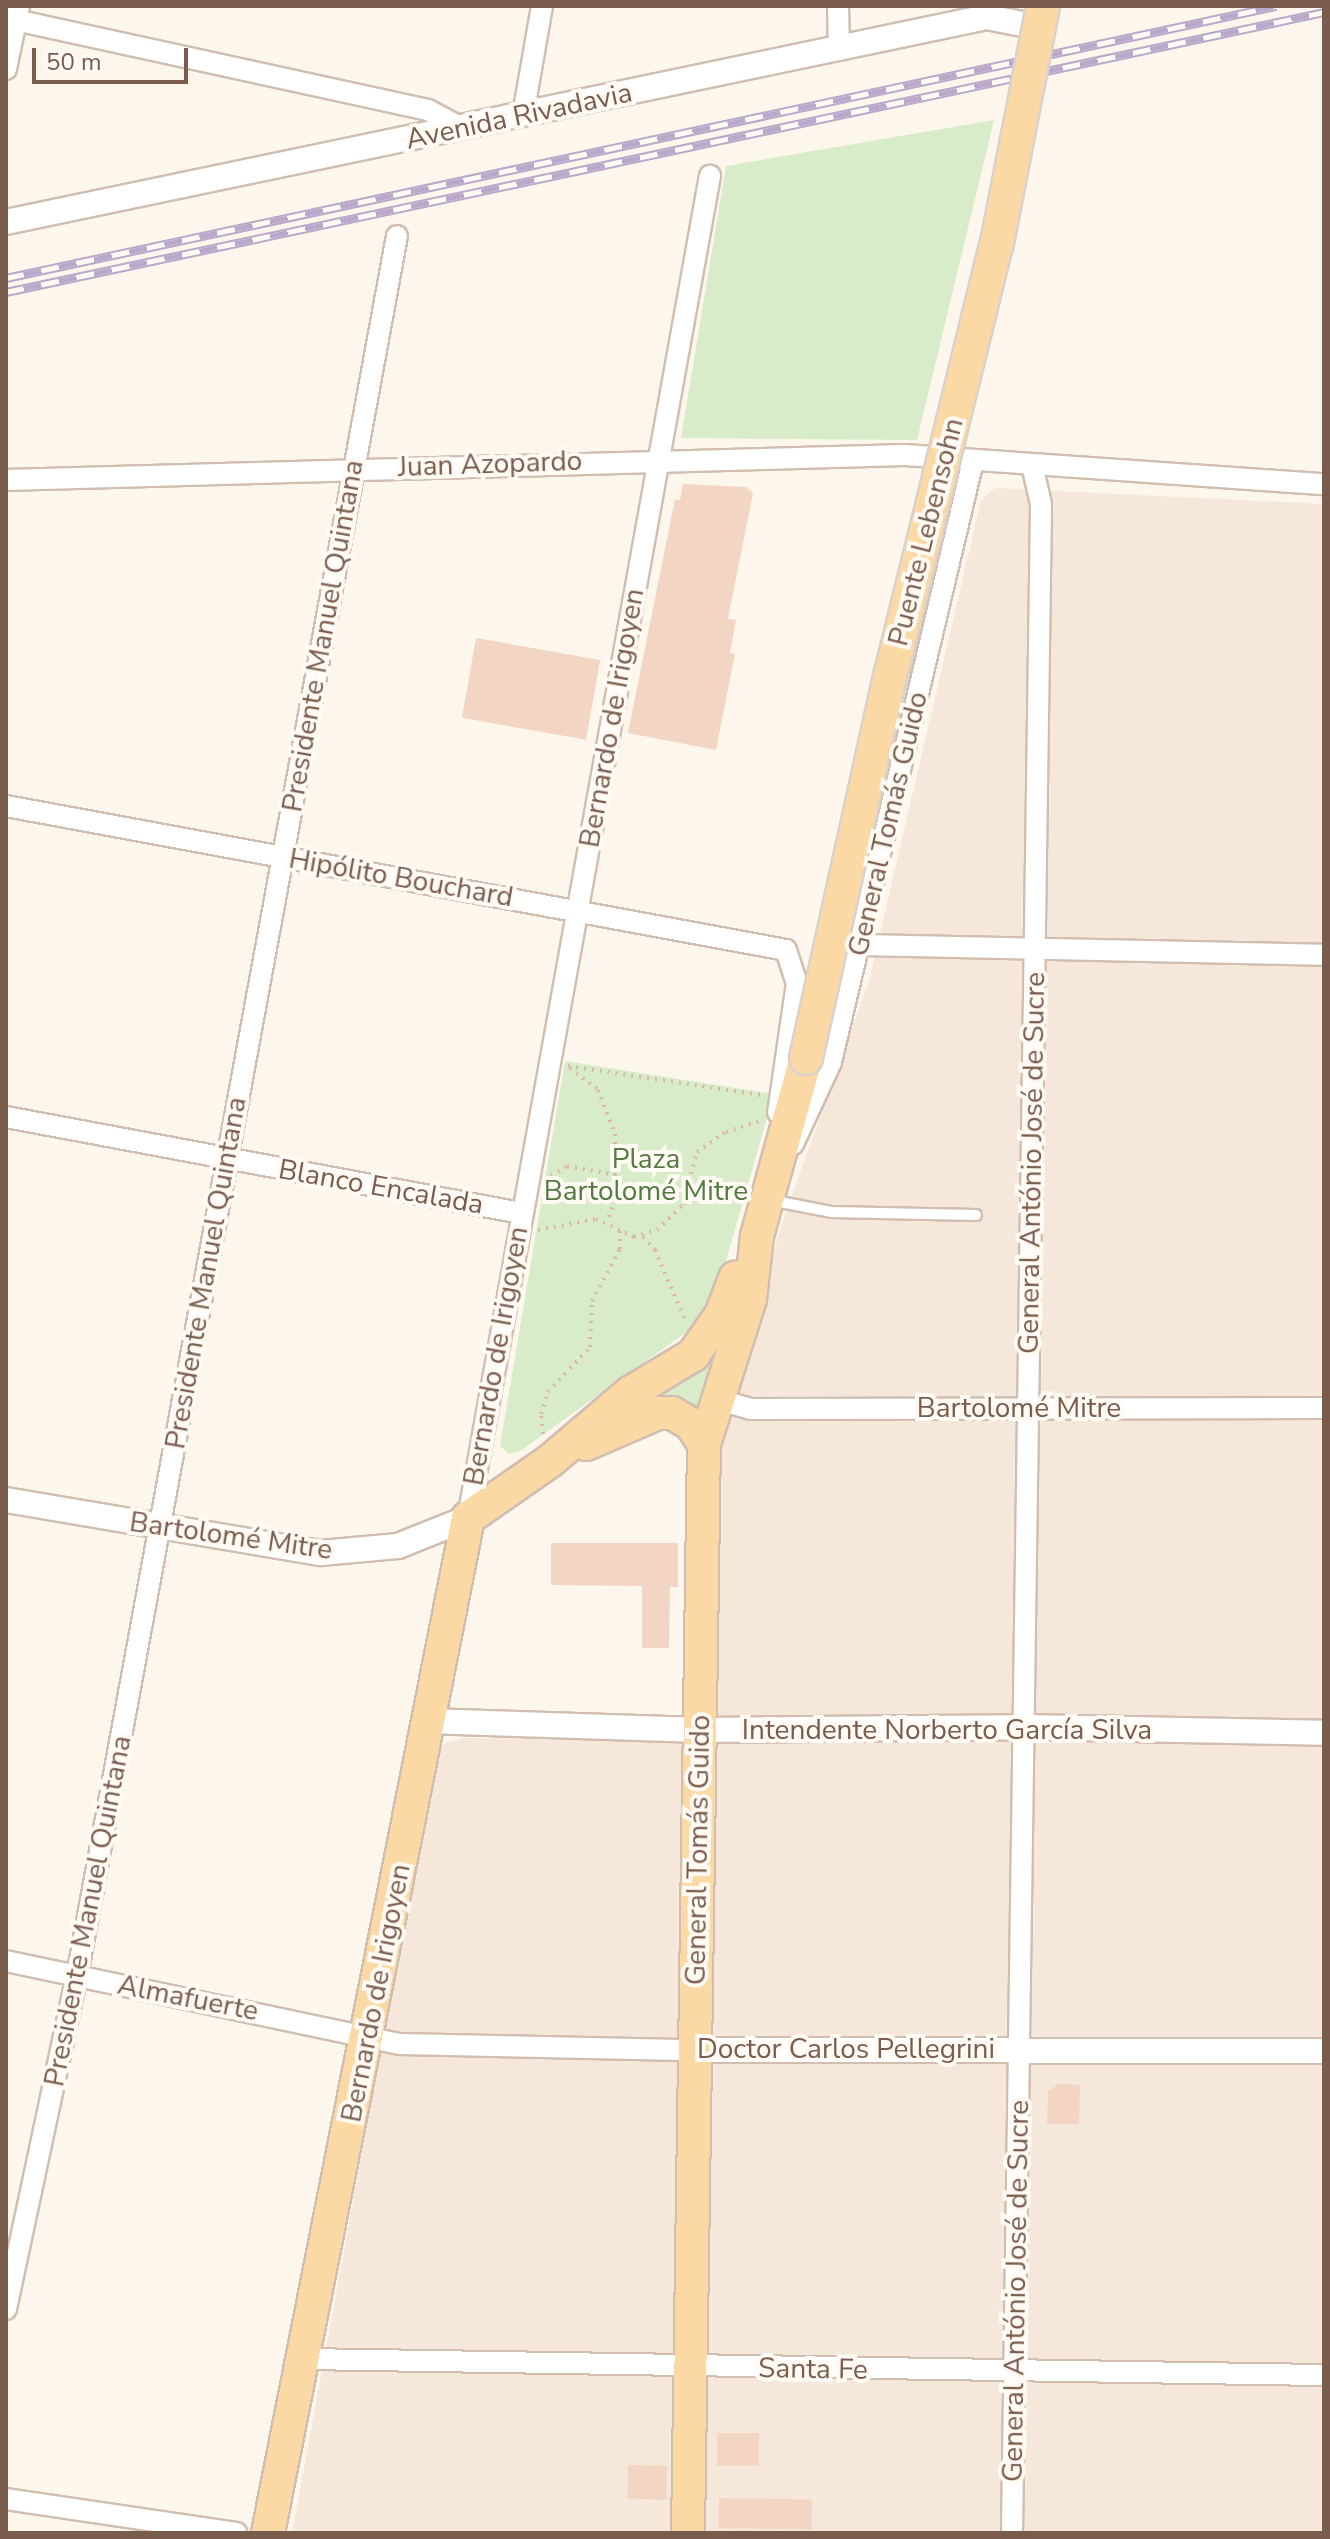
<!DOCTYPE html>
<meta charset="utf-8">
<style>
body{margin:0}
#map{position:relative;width:1330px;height:2539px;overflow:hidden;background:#fdf6ec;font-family:"Nunito Sans",sans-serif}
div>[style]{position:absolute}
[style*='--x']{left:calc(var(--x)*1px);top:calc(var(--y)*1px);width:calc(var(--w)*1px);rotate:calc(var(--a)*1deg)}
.residential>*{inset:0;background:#f5e8da}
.green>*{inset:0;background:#d8ecc9}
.building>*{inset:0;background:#f3d5c3;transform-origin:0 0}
.path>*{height:4px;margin-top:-2px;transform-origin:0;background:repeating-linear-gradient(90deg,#d9b8a5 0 2px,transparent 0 8px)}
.roads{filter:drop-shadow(2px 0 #d1beb0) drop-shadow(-2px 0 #d1beb0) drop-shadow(0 2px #d1beb0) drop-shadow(0 -2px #d1beb0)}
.service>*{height:10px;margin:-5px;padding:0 5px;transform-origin:5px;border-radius:5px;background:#fff}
.minor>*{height:20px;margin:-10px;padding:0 10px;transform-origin:10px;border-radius:10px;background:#fff}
.tertiary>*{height:24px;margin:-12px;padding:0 12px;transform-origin:12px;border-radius:12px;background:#fff}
.primary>*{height:32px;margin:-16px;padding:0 16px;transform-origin:16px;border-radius:16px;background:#fbd9a5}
.rail>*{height:9px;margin-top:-4.5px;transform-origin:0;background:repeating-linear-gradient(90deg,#fffaf3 0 18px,#b9a8c9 0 36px);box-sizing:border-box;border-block:2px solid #b9a8c9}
.bridges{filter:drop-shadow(2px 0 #dad1cd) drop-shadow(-2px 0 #dad1cd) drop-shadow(0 2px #dad1cd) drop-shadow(0 -2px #dad1cd)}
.primary-bridge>*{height:32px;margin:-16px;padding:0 16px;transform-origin:16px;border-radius:16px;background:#fbd9a5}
span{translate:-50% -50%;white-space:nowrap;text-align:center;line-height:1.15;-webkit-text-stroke:8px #fffaf3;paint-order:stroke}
.street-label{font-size:28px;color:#7a5c4d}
.park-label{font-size:28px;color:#537a41}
.frame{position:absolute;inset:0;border:8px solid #7a5c4d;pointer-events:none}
.scale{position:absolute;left:32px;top:48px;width:156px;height:36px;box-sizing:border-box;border:4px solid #7a5c4d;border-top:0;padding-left:10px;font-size:24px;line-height:28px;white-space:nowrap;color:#7a5c4d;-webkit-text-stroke:6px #fffaf3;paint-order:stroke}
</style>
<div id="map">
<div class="residential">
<i style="clip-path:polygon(995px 488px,1324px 504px,1324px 2533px,292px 2533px,435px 1756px,445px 1743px,463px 1738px,712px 1740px,720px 1438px,782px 1223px,869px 981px,981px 500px)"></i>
</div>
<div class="green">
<i style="clip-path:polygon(994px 120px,917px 440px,681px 438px,726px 166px)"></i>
<i style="clip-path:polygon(565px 1061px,774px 1094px,719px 1285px,702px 1321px,520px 1451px,509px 1454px,500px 1446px)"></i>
<i style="clip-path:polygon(730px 1317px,701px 1423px,633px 1403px)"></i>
</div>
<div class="building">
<i style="clip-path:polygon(683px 484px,746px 487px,753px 493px,728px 619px,736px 620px,730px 653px,735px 654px,716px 750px,628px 733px,675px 499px,680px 500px)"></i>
<i style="left:476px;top:638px;width:126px;height:81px;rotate:10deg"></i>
<i style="clip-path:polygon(551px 1543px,678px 1543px,678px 1587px,670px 1587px,669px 1648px,642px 1648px,642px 1586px,551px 1585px)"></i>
<i style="clip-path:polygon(1059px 2084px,1080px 2085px,1079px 2124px,1047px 2124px,1048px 2091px)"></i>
<i style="left:717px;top:2433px;width:42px;height:33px"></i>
<i style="left:628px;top:2465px;width:39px;height:34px;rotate:1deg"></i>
<i style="left:719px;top:2498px;width:93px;height:30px;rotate:1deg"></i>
</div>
<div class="path">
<i style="--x:568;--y:1066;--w:196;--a:8.5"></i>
<i style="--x:570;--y:1068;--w:36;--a:38"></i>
<i style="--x:598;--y:1090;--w:47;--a:68.9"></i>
<i style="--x:615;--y:1134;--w:66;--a:90"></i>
<i style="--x:615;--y:1200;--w:23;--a:110"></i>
<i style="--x:551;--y:1176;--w:19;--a:-32"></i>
<i style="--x:567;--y:1166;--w:51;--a:10.2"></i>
<i style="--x:538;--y:1230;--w:59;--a:-10.7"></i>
<i style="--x:596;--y:1219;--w:42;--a:25.3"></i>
<i style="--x:634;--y:1237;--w:24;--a:-17"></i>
<i style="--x:657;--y:1230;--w:36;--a:-44"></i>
<i style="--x:683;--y:1205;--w:55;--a:-75.2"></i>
<i style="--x:697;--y:1152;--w:35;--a:-35"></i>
<i style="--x:726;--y:1132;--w:36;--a:-18"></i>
<i style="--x:643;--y:1237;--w:18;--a:47"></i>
<i style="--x:655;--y:1250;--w:76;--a:66.8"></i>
<i style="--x:543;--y:1434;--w:20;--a:-96"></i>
<i style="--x:541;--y:1414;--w:23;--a:-72"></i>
<i style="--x:548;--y:1392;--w:62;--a:-47"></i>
<i style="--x:590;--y:1347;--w:46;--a:-87.5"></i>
<i style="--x:592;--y:1301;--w:59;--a:-61.7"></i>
<i style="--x:620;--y:1249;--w:18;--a:-90"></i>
</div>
<div class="roads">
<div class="service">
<i style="--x:770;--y:1200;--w:62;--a:11.1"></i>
<i style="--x:831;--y:1212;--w:145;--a:1.2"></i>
</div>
<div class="minor">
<i style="--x:838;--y:6;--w:44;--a:88.7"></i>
<i style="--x:6;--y:18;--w:432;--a:12.3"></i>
<i style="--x:428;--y:110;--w:38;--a:28"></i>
<i style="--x:6;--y:69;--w:64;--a:-78.3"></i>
<i style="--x:523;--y:115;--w:111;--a:-80.1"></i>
<i style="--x:6;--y:480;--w:899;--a:-1.59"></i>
<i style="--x:905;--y:455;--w:420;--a:4"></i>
<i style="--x:6;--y:806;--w:793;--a:10.46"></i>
<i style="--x:786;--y:950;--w:35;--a:72"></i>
<i style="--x:797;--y:983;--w:131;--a:98.3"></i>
<i style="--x:860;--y:945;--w:464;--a:1.2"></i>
<i style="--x:6;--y:1117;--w:524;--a:10.56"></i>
<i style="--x:793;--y:1144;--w:90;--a:-65.1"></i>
<i style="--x:831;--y:1062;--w:618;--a:-76.71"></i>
<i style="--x:716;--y:1399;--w:36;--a:16"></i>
<i style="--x:751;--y:1409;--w:573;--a:-0.1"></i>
<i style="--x:468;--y:1518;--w:1364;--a:-79.78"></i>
<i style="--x:6;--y:1961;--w:403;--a:11.9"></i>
<i style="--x:400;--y:2044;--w:295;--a:1.2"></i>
<i style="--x:6;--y:2309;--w:340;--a:-78"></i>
<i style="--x:77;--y:1976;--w:1769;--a:-79.58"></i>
<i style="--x:303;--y:2359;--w:1021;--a:0.9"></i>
<i style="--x:6;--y:2499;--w:233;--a:8.4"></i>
<i style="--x:1012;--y:2533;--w:2029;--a:-89.18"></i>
<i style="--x:1041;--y:504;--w:39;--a:-103"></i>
</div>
<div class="tertiary">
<i style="--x:6;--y:222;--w:1002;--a:-11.8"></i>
<i style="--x:987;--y:17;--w:46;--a:11.3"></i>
<i style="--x:6;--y:1500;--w:319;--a:9.6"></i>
<i style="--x:321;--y:1553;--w:77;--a:-5.2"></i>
<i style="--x:398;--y:1546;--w:75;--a:-21.8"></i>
<i style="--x:426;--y:1721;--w:274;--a:1.9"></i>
<i style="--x:700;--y:1730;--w:325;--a:-0.5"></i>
<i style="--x:1025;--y:1727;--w:299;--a:1.1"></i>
<i style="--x:695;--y:2050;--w:629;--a:0.09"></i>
</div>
<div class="primary">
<i style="--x:586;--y:1444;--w:78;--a:-23.3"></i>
<i style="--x:658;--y:1413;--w:14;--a:0"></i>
<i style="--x:672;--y:1413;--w:22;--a:30"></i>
<i style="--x:691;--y:1424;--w:24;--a:57"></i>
<i style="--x:268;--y:2533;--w:1035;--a:-78.85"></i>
<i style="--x:468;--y:1518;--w:100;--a:-34.8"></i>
<i style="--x:550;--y:1461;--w:105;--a:-40.4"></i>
<i style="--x:630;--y:1393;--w:74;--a:-31.1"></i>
<i style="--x:693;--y:1355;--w:49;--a:-55"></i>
<i style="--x:721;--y:1315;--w:40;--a:-69"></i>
<i style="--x:688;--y:2533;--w:1089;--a:-89.16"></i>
<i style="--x:704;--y:1444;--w:152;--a:-72.4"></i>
<i style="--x:750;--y:1299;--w:63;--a:-83.7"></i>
<i style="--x:757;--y:1236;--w:185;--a:-74.6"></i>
</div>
</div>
<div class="rail">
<i style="--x:6;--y:278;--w:1299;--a:-12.09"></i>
<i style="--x:6;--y:292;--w:1347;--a:-11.99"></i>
</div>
<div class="bridges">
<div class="primary-bridge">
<i style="--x:806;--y:1058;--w:394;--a:-77.6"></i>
<i style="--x:891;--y:673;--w:443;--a:-76.2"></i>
<i style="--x:997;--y:243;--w:241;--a:-79"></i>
</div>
</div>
<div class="street-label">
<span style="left:519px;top:116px;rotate:-12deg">Avenida Rivadavia</span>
<span style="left:490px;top:464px;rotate:-2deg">Juan Azopardo</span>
<span style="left:926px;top:532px;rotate:-76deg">Puente Lebensohn</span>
<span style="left:323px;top:636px;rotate:-80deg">Presidente Manuel Quintana</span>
<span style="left:612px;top:718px;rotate:-80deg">Bernardo de Irigoyen</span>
<span style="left:888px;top:824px;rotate:-77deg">General Tomás Guido</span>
<span style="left:401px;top:878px;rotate:10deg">Hipólito Bouchard</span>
<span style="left:1032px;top:1163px;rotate:-89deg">General António José de Sucre</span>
<span style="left:381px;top:1187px;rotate:10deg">Blanco Encalada</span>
<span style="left:206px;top:1273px;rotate:-80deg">Presidente Manuel Quintana</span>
<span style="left:496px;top:1356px;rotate:-80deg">Bernardo de Irigoyen</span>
<span style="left:1019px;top:1408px">Bartolomé Mitre</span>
<span style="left:231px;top:1536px;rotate:8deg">Bartolomé Mitre</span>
<span style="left:947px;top:1730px">Intendente Norberto García Silva</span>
<span style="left:698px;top:1850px;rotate:-89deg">General Tomás Guido</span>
<span style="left:88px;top:1911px;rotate:-79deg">Presidente Manuel Quintana</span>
<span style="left:376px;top:1993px;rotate:-79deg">Bernardo de Irigoyen</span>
<span style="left:188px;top:1998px;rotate:11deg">Almafuerte</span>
<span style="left:846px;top:2049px">Doctor Carlos Pellegrini</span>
<span style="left:1016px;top:2291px;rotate:-89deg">General António José de Sucre</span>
<span style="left:813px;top:2369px;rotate:1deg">Santa Fe</span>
</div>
<div class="park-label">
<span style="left:646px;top:1175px">Plaza<br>Bartolomé Mitre</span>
</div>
<div class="frame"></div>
<div class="scale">50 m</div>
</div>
